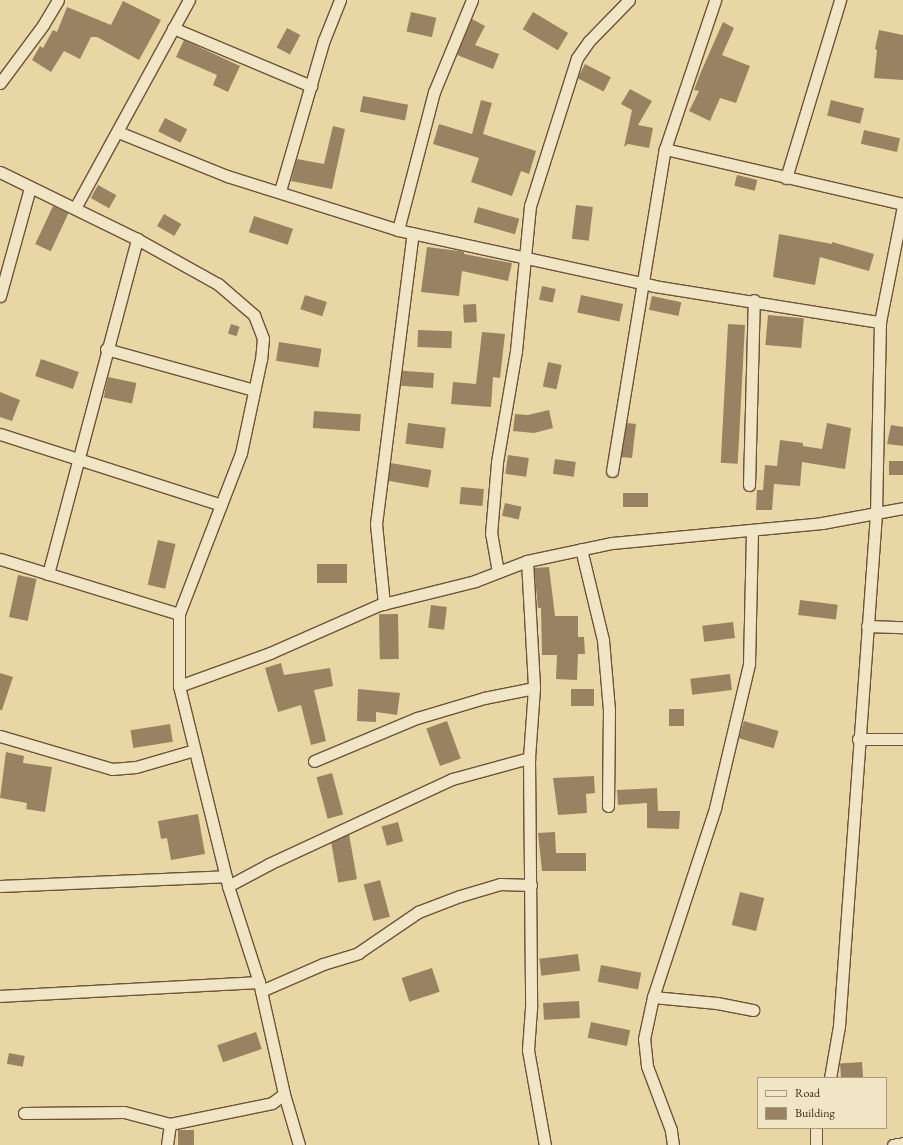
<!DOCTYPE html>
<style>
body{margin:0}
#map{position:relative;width:903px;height:1145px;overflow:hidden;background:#e8d7a4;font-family:"EB Garamond",serif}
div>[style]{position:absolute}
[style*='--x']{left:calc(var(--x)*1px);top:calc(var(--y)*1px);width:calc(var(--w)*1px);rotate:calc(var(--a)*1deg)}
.building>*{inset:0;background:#998262;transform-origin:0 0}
.roads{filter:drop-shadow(1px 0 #6d523c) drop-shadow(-1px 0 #6d523c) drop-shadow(0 1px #6d523c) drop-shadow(0 -1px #6d523c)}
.street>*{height:11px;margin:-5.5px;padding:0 5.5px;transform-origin:5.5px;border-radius:5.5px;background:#f0e5c4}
span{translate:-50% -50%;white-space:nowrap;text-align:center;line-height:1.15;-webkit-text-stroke:3.5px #f0e5c4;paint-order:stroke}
.legend{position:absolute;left:757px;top:1077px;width:130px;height:52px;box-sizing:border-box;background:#f0e5c4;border:1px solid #ab9980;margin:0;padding:5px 7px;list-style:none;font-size:12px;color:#44261a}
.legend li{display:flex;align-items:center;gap:8px;height:20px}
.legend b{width:20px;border:1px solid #ab9980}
</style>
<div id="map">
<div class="building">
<i style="clip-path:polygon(123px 1px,161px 20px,139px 60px,97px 37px,91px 37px,80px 59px,64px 51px,51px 72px,32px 60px,40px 46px,43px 48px,53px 30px,57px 32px,67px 7px,111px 25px)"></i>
<i style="left:411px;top:12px;width:26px;height:20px;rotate:13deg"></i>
<i style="left:533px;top:12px;width:41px;height:20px;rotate:31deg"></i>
<i style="clip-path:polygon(472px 19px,485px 26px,475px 45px,499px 54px,493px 69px,457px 55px)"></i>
<i style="clip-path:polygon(723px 22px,734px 28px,722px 55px,750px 66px,736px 103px,720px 98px,710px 121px,689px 111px,699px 91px,694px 90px,700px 74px)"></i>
<i style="left:287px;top:28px;width:15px;height:22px;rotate:28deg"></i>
<i style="clip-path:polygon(879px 30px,903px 35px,903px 80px,874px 78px,877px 50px,875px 49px)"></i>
<i style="clip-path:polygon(184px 40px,240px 66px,228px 92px,213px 85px,217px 75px,176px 57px)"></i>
<i style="left:585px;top:64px;width:29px;height:16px;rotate:27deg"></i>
<i style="clip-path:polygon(630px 89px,652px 101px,638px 125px,653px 128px,649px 148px,628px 144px,624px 147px,632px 110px,621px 104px)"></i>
<i style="left:363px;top:96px;width:46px;height:16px;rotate:11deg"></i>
<i style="clip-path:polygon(481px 100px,492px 103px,483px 134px,536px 151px,529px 174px,521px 171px,512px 196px,471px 182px,479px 158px,433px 144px,439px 124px,472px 134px)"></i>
<i style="left:831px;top:100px;width:34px;height:16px;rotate:14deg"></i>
<i style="left:165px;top:118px;width:25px;height:15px;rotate:27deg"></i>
<i style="clip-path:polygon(333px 126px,345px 129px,332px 189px,291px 181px,297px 159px,324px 164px)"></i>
<i style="left:864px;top:130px;width:37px;height:14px;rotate:13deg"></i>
<i style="left:737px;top:175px;width:21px;height:11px;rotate:14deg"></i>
<i style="left:98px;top:185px;width:21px;height:15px;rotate:29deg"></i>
<i style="left:576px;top:205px;width:17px;height:34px;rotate:7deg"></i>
<i style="left:53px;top:206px;width:17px;height:42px;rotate:25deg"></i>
<i style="left:478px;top:207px;width:43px;height:16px;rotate:16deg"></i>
<i style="left:164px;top:214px;width:20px;height:14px;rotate:30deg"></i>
<i style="left:254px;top:216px;width:41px;height:17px;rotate:18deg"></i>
<i style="clip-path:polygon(779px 234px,832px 244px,832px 242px,874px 254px,869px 271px,820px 257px,815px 285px,773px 277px)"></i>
<i style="clip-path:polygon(427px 247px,459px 251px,464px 252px,464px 254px,512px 263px,508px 281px,462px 271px,459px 296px,421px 292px)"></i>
<i style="left:542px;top:286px;width:14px;height:14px;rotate:12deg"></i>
<i style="left:305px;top:295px;width:23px;height:15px;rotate:18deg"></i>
<i style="left:581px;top:295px;width:43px;height:18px;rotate:12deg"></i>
<i style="left:652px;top:296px;width:30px;height:14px;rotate:12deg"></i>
<i style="left:476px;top:304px;width:18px;height:13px;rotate:87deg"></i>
<i style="left:768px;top:315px;width:36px;height:30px;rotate:5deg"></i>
<i style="left:231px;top:324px;width:9px;height:10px;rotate:18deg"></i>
<i style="left:728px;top:324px;width:17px;height:139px;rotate:3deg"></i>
<i style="left:418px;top:330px;width:34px;height:17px;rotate:2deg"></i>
<i style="clip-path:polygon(482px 332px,505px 334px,500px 378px,493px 377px,491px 407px,451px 404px,453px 382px,476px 384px)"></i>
<i style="left:279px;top:342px;width:43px;height:19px;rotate:9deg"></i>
<i style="left:41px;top:359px;width:40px;height:18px;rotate:19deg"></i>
<i style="left:548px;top:362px;width:14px;height:25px;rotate:12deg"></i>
<i style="left:434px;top:373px;width:15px;height:32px;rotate:94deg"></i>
<i style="left:108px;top:377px;width:29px;height:21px;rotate:12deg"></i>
<i style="clip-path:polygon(0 392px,20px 400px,12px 421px,0 417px)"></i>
<i style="clip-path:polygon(549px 410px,553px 428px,534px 433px,513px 431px,515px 414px,528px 415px)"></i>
<i style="left:314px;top:411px;width:47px;height:17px;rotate:4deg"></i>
<i style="left:408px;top:423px;width:38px;height:21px;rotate:7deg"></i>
<i style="clip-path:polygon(627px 423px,636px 424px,632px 458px,621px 457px)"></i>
<i style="clip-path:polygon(827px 423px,851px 428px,845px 469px,802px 462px,800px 486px,774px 484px,772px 510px,756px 510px,757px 490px,763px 490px,765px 465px,777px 466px,780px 440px,803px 443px,803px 446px,822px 449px)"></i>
<i style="clip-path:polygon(891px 425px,903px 427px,903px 446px,887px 444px)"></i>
<i style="left:508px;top:455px;width:21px;height:19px;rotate:8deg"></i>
<i style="left:555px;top:459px;width:21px;height:15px;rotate:8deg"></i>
<i style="left:889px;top:461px;width:14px;height:14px"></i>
<i style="left:391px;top:463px;width:41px;height:18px;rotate:10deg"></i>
<i style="left:461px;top:487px;width:23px;height:17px;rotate:5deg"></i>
<i style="left:623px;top:493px;width:25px;height:14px"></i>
<i style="left:505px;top:503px;width:17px;height:13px;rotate:13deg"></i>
<i style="left:158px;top:540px;width:18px;height:46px;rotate:13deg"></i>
<i style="left:347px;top:564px;width:19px;height:30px;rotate:90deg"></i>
<i style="clip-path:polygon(549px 567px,555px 616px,578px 616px,578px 637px,584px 637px,585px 654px,578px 654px,577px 680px,556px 679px,557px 655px,542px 655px,541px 608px,538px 608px,534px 568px)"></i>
<i style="left:18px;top:575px;width:19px;height:43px;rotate:12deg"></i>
<i style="left:800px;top:600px;width:38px;height:15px;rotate:7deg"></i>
<i style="left:431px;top:605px;width:16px;height:23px;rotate:7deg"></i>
<i style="left:398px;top:614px;width:45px;height:19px;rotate:89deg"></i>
<i style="left:733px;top:622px;width:16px;height:31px;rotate:83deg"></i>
<i style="clip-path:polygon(281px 663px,284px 675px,330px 668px,333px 686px,314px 690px,326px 741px,311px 745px,301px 705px,278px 712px,265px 668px)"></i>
<i style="clip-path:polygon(0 673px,13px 677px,2px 710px,0 710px)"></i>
<i style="left:730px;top:674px;width:16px;height:40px;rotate:83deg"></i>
<i style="clip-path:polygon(358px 689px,400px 693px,397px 715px,376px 712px,376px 722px,357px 721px)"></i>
<i style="left:571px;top:689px;width:23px;height:17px"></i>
<i style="left:669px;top:709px;width:15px;height:17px"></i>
<i style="left:447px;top:721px;width:40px;height:22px;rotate:70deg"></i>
<i style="left:744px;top:721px;width:36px;height:18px;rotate:16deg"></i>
<i style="left:170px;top:724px;width:18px;height:40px;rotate:81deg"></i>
<i style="clip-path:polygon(6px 752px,24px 756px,23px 763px,52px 767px,45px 812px,26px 809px,27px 803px,0 798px)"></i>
<i style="left:332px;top:773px;width:43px;height:16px;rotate:75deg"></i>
<i style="clip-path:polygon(594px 776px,595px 793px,586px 794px,587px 813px,558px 815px,553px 778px)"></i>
<i style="clip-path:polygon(657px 788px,658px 811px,680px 811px,679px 829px,647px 828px,647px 803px,618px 805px,617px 790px)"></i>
<i style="clip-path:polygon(198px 814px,205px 854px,171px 860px,167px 838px,161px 839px,158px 821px)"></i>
<i style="left:398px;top:822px;width:20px;height:17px;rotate:75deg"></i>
<i style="clip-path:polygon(555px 832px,556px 853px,586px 853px,586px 871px,542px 871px,538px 833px)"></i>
<i style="left:349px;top:834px;width:46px;height:19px;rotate:80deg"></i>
<i style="left:380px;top:880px;width:38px;height:17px;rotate:75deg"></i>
<i style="left:740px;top:892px;width:25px;height:34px;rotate:14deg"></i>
<i style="left:578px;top:954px;width:17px;height:39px;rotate:83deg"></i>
<i style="left:601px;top:965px;width:41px;height:17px;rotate:11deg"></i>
<i style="left:432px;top:968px;width:25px;height:32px;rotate:72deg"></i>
<i style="left:579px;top:1001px;width:17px;height:36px;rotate:87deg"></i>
<i style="left:591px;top:1022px;width:40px;height:16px;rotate:12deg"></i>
<i style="left:256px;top:1032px;width:18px;height:41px;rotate:71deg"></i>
<i style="left:9px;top:1053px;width:16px;height:11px;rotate:11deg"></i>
<i style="left:862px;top:1062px;width:16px;height:22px;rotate:86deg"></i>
<i style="left:178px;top:1130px;width:16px;height:15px"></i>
</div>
<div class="roads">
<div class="street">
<i style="--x:173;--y:28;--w:150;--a:22.8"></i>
<i style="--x:0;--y:83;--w:72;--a:-53.4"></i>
<i style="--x:43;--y:25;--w:29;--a:-59"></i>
<i style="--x:118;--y:132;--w:118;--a:22"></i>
<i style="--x:227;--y:176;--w:179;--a:17.5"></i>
<i style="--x:398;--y:230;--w:262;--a:12.3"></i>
<i style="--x:654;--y:286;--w:229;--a:9.1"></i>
<i style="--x:665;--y:149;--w:244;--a:13"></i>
<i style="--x:0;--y:172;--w:153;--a:26.1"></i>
<i style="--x:137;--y:239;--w:93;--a:29.1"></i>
<i style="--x:218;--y:284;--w:48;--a:40.7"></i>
<i style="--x:254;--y:315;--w:25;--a:69"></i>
<i style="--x:263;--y:338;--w:21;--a:95"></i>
<i style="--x:261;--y:359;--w:96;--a:102"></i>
<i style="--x:241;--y:453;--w:173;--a:111.1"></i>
<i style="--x:179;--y:614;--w:72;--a:90"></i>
<i style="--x:179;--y:686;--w:206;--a:76.2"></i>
<i style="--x:228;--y:886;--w:101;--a:72.1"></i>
<i style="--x:259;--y:982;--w:115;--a:77.4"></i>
<i style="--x:284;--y:1094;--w:53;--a:73.6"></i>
<i style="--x:786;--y:178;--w:186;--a:-73.1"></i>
<i style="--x:280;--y:191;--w:157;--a:-73.8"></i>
<i style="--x:324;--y:40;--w:43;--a:-68.2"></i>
<i style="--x:75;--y:208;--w:237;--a:-61.3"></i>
<i style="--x:398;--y:230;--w:143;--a:-75.4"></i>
<i style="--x:434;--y:92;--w:100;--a:-67.6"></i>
<i style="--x:0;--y:296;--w:112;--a:-74.5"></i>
<i style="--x:106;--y:349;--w:154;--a:15.5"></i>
<i style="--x:0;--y:434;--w:232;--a:17.8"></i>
<i style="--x:612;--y:471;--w:326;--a:-80.7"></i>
<i style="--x:665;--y:149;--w:157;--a:-71.4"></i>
<i style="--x:749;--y:485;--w:185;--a:-88.5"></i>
<i style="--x:581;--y:549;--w:94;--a:76.4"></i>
<i style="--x:603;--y:640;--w:70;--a:85.1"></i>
<i style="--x:609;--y:710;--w:96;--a:90.6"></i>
<i style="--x:0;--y:559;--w:187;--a:17.1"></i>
<i style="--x:527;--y:561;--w:127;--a:86.8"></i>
<i style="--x:534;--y:688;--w:70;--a:94.1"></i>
<i style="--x:529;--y:758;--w:250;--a:89.5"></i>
<i style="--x:531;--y:1008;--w:42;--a:94.1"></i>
<i style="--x:528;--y:1050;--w:97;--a:79.9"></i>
<i style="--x:498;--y:572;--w:39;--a:-100"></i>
<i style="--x:491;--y:534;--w:72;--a:-85.2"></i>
<i style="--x:497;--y:462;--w:113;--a:-80.3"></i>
<i style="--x:516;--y:351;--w:146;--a:-84.5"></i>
<i style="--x:530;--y:206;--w:155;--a:-72.4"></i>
<i style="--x:577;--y:58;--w:21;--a:-55"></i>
<i style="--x:589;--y:41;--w:57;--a:-45.7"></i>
<i style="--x:48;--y:574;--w:347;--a:-75.1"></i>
<i style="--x:384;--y:604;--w:80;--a:-95.7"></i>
<i style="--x:376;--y:524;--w:293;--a:-82.8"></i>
<i style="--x:867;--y:626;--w:36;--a:2"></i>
<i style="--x:179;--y:686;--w:97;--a:-19.9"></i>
<i style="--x:270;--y:653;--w:119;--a:-23.8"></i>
<i style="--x:379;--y:605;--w:99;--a:-14"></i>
<i style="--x:475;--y:581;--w:56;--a:-21"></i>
<i style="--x:527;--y:561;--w:87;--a:-12"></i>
<i style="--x:612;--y:543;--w:211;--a:-5.4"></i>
<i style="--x:822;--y:523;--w:82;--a:-10.5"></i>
<i style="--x:0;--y:736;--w:117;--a:16.4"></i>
<i style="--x:112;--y:769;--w:24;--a:-5"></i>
<i style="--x:136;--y:767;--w:60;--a:-16.3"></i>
<i style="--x:858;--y:739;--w:45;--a:0"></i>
<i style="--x:314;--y:761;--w:112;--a:-22.7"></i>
<i style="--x:417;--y:718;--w:70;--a:-16.6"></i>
<i style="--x:484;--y:698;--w:51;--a:-11.3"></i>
<i style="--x:0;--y:886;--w:226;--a:-2.5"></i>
<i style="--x:228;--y:886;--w:47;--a:-28.2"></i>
<i style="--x:269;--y:864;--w:202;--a:-24.9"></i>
<i style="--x:452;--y:779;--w:80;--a:-15.3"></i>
<i style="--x:261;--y:991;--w:68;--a:-23.5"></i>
<i style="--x:323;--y:964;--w:37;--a:-17"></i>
<i style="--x:358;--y:953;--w:73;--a:-34.3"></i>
<i style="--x:418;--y:912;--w:45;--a:-20.9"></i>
<i style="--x:460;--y:896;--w:42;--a:-16.7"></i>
<i style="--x:500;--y:884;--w:31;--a:2"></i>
<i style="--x:0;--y:996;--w:259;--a:-3.1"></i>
<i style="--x:653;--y:997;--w:64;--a:5.4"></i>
<i style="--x:717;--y:1003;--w:37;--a:11"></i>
<i style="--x:830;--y:1078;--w:53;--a:-80.2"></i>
<i style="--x:839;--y:1026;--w:514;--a:-85.87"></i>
<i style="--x:876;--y:513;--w:191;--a:-88.8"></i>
<i style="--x:880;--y:322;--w:118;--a:-78.8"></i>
<i style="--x:24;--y:1113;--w:100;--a:-0.6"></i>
<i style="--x:124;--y:1112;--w:48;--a:14.6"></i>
<i style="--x:170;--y:1124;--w:104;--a:-11.6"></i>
<i style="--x:272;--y:1103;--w:15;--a:-37"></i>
<i style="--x:816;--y:1128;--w:17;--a:90"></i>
<i style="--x:167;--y:1145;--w:21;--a:-82"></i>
<i style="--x:673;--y:1145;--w:15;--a:-98"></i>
<i style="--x:671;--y:1130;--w:68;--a:-110.6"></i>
<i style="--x:647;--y:1066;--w:27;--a:-96"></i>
<i style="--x:644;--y:1039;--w:43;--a:-77.9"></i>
<i style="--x:653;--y:997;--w:199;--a:-71.8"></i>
<i style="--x:715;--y:808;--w:148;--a:-76.7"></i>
<i style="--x:749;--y:664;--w:133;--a:-88.7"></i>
<i style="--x:893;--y:1145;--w:10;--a:-11"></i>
</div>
</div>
<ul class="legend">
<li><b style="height:5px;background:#f0e5c4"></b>Road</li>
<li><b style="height:11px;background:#998262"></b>Building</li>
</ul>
</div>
